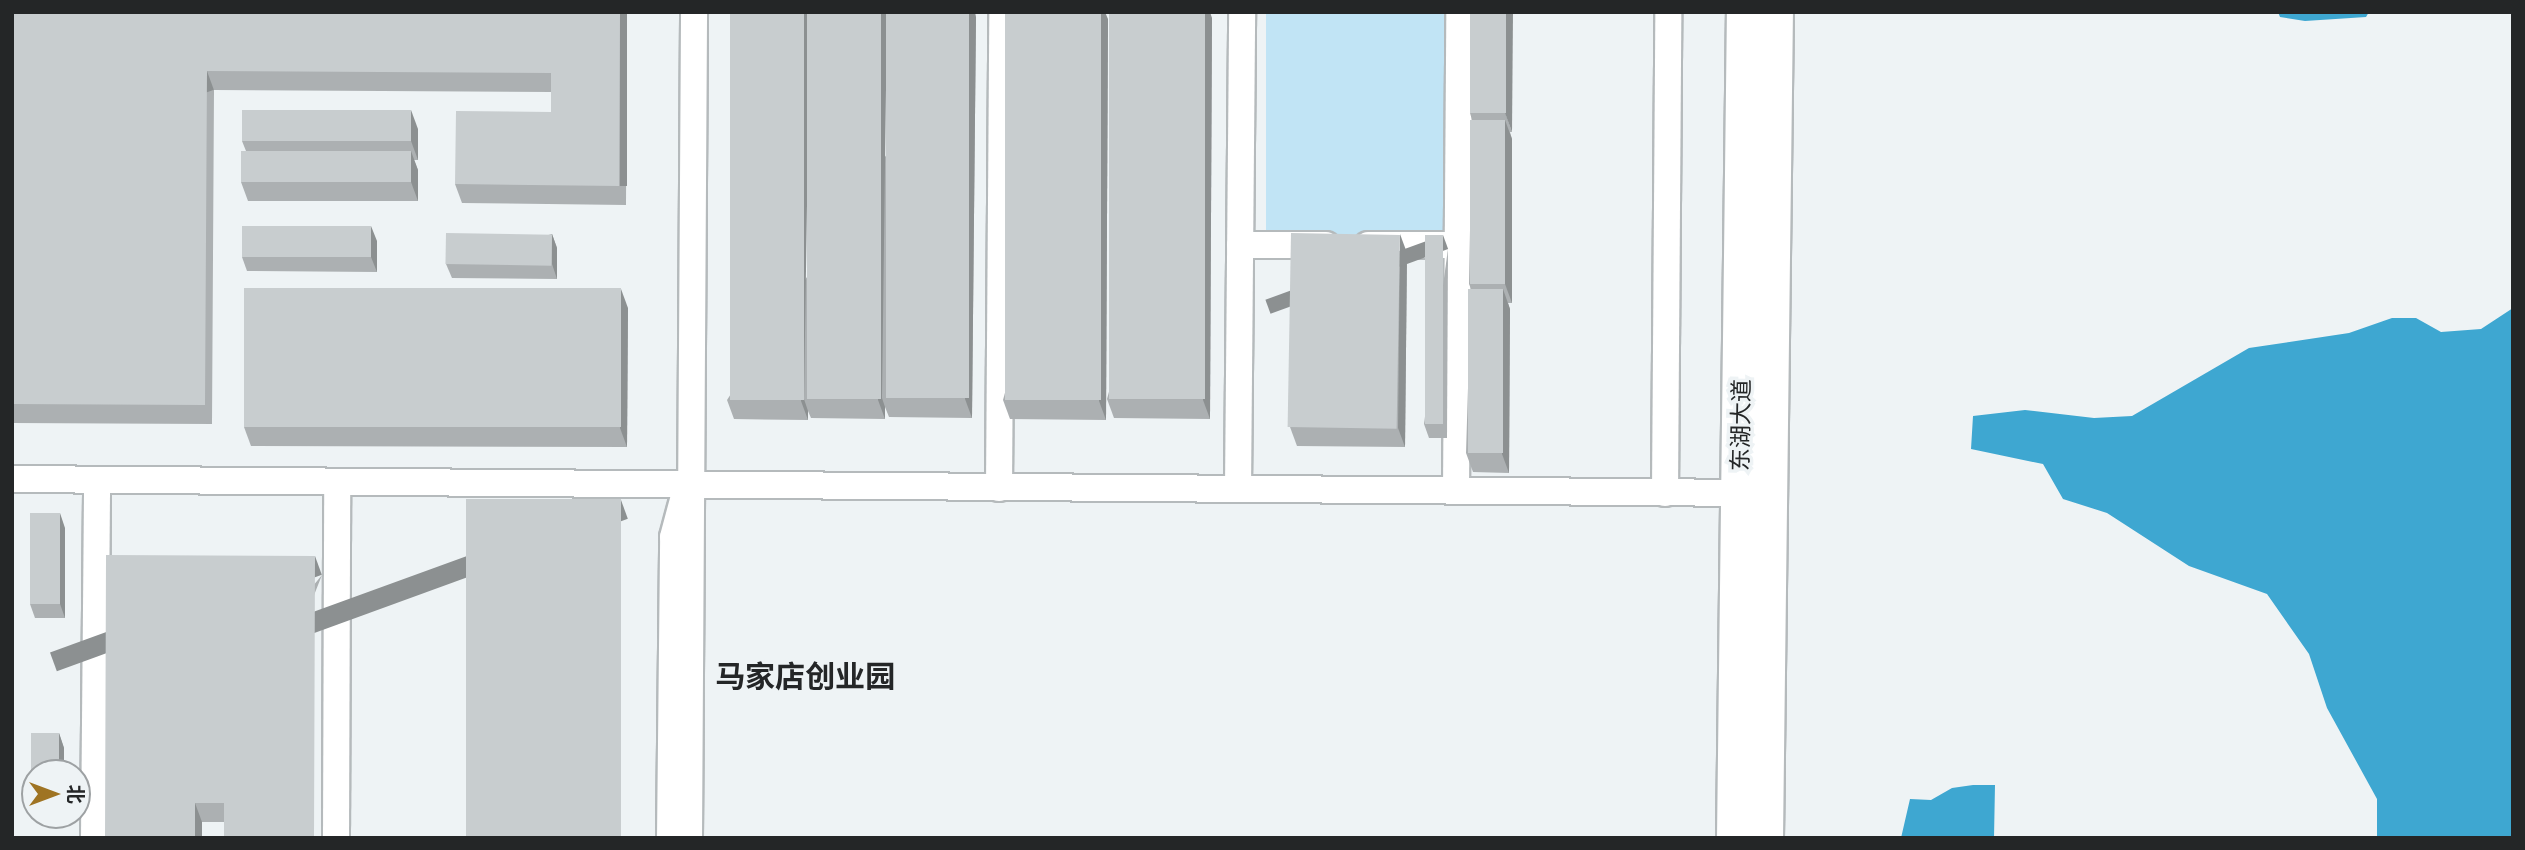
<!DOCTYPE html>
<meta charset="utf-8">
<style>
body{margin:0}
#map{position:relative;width:2525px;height:850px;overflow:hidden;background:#eef3f5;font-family:Bitter,"Noto Sans SC",serif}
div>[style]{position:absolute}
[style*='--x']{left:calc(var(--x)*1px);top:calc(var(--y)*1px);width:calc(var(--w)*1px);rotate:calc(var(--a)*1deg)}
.green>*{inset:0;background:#c1e4f5;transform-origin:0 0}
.water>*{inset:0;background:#3ea7d1}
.roads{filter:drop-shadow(2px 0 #b5babc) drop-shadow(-2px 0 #b5babc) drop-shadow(0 2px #b5babc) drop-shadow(0 -2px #b5babc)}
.minor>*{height:26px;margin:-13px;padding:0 13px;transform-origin:13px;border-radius:13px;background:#fff}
.highway>*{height:38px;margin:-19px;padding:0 19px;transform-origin:19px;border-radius:19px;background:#fff}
.wall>*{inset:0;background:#acb0b2}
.shaded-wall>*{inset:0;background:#8c9091;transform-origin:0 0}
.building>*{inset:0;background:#c8cdcf;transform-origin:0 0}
span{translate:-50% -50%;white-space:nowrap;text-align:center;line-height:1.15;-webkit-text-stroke:7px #eef3f5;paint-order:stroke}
.street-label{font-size:23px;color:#242627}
.district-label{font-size:30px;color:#242627;font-weight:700}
.frame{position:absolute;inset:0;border:14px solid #242627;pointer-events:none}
.north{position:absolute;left:21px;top:759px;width:70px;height:70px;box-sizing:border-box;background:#eef3f5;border:2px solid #9da1a3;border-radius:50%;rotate:90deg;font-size:19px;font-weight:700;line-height:28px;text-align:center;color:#242627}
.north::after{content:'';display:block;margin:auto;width:24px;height:32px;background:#9f7423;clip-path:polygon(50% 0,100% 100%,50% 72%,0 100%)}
</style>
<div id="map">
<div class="green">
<i style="left:1266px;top:12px;width:183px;height:224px"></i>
</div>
<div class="water">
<i style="clip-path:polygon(2278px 12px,2369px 12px,2366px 17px,2305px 21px,2280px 17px)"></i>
<i style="clip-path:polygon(2513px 308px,2513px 838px,2377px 838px,2377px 799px,2327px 708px,2309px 654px,2267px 594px,2189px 566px,2107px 513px,2063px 499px,2043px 464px,1971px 449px,1973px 416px,2025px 410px,2094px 418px,2132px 416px,2249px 348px,2349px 333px,2392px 318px,2416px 318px,2441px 332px,2481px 329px)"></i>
<i style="clip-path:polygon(1973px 785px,1995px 785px,1994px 838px,1901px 838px,1910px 799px,1931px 800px,1952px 788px)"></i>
</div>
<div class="roads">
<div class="minor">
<i style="--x:1240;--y:245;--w:86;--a:0"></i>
<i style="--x:1368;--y:245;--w:90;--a:0"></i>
<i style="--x:12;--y:479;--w:1728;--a:0.46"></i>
<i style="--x:999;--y:488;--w:476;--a:-89.6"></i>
<i style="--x:1238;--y:489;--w:477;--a:-89.5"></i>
<i style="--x:1456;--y:491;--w:479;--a:-89.6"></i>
<i style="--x:1665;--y:493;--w:481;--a:-89.6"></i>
<i style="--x:94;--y:838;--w:358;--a:-89.5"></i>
<i style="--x:336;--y:838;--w:356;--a:-89.8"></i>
<i style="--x:670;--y:838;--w:301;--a:-89.4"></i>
<i style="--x:673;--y:537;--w:38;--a:-75"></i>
<i style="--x:689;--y:838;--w:826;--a:-89.65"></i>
</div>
<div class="highway">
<i style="--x:1736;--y:838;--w:826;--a:-89.31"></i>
<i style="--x:1764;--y:838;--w:826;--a:-89.31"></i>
</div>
</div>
<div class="wall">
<i style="clip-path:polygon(12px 12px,627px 12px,626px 205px,462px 203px,455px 184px,551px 112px,551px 92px,214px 90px,212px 424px,12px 423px)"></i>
<i style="clip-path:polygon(1470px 12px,1512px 132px,1510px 132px,1512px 139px,1512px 303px,1508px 303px,1510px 309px,1509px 473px,1473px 472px,1466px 453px,1471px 289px,1469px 284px,1472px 120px,1470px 113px)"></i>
<i style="clip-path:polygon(976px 17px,972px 418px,889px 417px,885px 407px,885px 419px,811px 418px,808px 411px,808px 420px,734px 419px,727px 400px)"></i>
<i style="clip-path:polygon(1212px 18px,1210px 419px,1114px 418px,1107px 399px)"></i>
<i style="clip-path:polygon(1108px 19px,1106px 420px,1010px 419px,1003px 400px)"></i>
<i style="clip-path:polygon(418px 129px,418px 160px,414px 160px,418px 170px,418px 201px,248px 201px,241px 182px,246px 151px,242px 141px)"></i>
<i style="clip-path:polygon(552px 234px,557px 248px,557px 279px,452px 278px,446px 264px)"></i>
<i style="clip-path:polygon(377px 241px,377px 272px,247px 271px,242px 257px)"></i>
<i style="clip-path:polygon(1448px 249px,1447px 438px,1429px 438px,1424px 424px)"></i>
<i style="clip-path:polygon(1407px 253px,1405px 447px,1297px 446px,1290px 427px)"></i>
<i style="clip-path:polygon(628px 308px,627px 447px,251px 446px,244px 427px)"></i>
<i style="clip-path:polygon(65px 528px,65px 618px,35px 618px,30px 604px)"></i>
<i style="clip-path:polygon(322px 575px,224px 822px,202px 822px,202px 838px,105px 838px)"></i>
<i style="clip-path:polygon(31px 733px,59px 733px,64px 748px,64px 773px,35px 773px,35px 807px,31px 796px)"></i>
</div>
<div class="shaded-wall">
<i style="left:620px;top:12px;width:7px;height:174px"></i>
<i style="clip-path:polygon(804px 12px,810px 12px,804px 399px,808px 411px,808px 420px,801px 401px)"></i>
<i style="clip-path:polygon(881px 12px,887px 12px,882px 398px,885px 407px,885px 419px,878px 400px)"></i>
<i style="clip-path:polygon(969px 12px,975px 12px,976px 17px,972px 418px,965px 399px)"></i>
<i style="clip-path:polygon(1101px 12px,1105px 12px,1108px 19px,1106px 420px,1099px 401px)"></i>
<i style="clip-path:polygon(1205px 12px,1210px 12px,1212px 18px,1210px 419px,1203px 400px)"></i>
<i style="clip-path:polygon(1506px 12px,1513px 12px,1512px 132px,1505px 113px)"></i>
<i style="left:207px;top:71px;width:20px;height:334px;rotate:70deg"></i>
<i style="clip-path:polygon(411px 110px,418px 129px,418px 160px,411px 141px)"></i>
<i style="clip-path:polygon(1505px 120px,1512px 139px,1512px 303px,1505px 284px)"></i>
<i style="clip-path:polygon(411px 151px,418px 170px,418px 201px,411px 182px)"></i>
<i style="clip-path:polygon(371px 226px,377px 241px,377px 272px,371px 257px)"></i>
<i style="clip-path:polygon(552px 234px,557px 248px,557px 279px,552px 264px)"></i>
<i style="clip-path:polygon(1400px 234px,1407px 253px,1405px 447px,1398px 428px)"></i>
<i style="left:1443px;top:235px;width:15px;height:189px;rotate:70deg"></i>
<i style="clip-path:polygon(621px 289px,628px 308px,627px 447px,620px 428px)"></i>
<i style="clip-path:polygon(1503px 289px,1510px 309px,1509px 473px,1502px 454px)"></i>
<i style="left:621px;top:500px;width:20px;height:338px;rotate:70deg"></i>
<i style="clip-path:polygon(60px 513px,65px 528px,65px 618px,60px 604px)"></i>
<i style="left:315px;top:556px;width:20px;height:282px;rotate:70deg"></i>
<i style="clip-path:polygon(12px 695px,14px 699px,13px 838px,12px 838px)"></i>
<i style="clip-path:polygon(59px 733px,64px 748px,64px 773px,59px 773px)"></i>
<i style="clip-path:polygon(195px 803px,202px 822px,202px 838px,195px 838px)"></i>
</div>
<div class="building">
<i style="clip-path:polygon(12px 12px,620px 12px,619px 186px,455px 184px,456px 111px,551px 112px,551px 73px,207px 71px,205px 405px,12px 404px)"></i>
<i style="left:730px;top:12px;width:74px;height:388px"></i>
<i style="left:807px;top:12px;width:74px;height:387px"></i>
<i style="left:886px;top:12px;width:83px;height:386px"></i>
<i style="left:1005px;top:12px;width:96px;height:388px"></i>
<i style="left:1109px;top:12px;width:96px;height:387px"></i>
<i style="left:1470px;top:12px;width:36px;height:101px"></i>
<i style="left:242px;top:110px;width:169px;height:31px"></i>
<i style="left:1470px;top:120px;width:35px;height:164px"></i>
<i style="left:241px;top:151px;width:170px;height:31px"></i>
<i style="left:242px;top:226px;width:129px;height:31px"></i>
<i style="left:446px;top:233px;width:106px;height:31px;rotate:1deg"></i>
<i style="left:1291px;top:233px;width:109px;height:194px;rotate:1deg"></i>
<i style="left:1425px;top:235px;width:18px;height:189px"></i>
<i style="left:244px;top:288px;width:377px;height:139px"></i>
<i style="left:1468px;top:289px;width:35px;height:164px"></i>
<i style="left:466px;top:499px;width:155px;height:339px"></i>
<i style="left:30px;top:513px;width:30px;height:91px"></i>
<i style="clip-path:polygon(106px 555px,315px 556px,314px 838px,224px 838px,224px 803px,195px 803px,195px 838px,105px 838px)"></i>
<i style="clip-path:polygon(31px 733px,59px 733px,59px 773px,35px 773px,35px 796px,31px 796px)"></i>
</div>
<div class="street-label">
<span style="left:1741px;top:425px;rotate:-89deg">东湖大道</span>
</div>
<div class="district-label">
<span style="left:805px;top:677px">马家店创业园</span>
</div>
<div class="frame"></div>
<div class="north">北</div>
</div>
